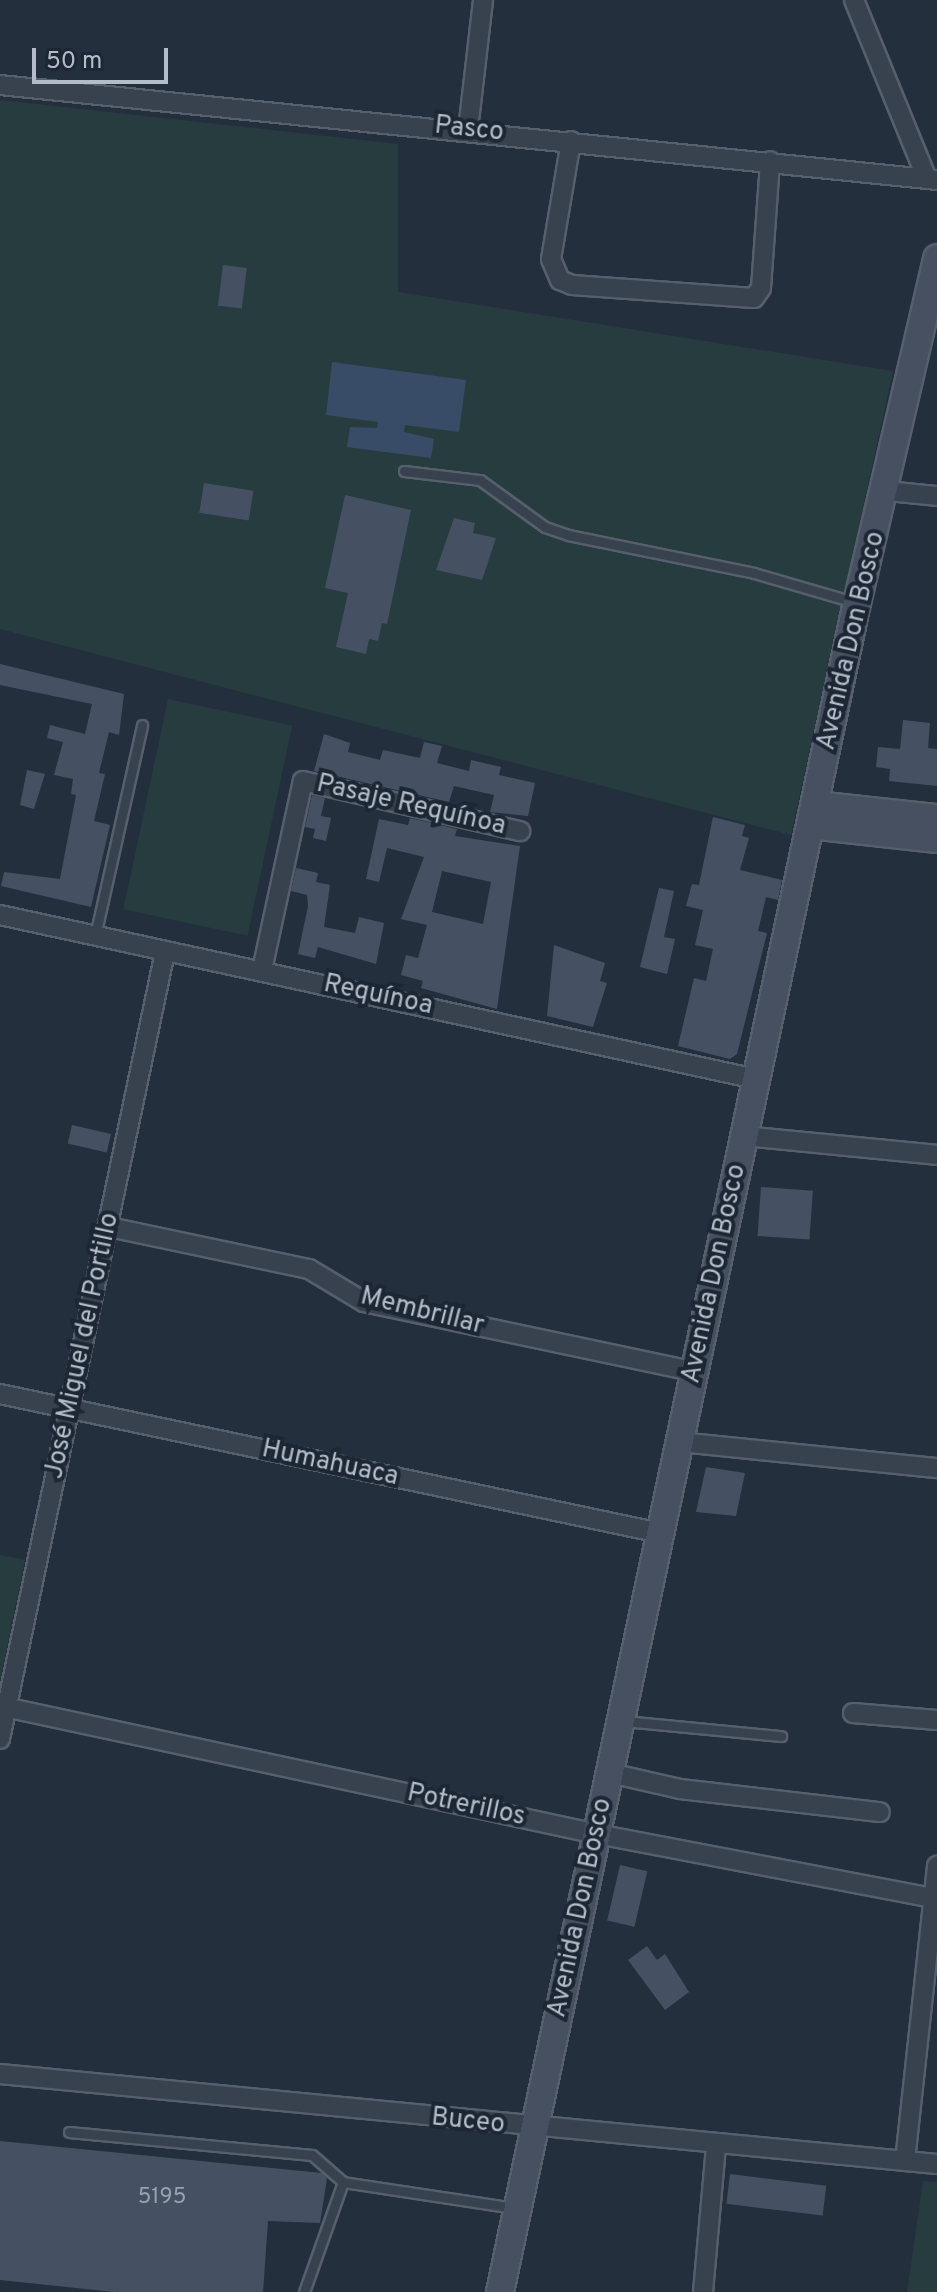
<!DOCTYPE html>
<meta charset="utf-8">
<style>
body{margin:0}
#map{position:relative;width:937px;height:2292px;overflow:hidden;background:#242f3e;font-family:Overpass,sans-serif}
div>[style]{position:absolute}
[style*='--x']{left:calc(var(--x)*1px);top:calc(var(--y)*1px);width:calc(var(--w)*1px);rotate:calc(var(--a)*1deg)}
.green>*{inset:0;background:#263c3f;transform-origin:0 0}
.water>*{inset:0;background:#394c67}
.building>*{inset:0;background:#455162;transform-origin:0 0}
.roads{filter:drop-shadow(2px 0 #565f6c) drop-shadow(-2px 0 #565f6c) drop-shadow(0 2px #565f6c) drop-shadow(0 -2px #565f6c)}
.lane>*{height:9px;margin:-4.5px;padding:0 4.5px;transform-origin:4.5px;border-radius:4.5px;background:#38414e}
.street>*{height:18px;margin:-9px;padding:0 9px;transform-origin:9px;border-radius:9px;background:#38414e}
.secondary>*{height:26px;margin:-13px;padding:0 13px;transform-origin:13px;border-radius:13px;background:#465061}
span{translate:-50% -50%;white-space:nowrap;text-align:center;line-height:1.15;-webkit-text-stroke:8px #1d2633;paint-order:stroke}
.number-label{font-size:22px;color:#98a1af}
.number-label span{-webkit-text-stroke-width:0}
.street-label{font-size:26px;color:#b4bcc9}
.scale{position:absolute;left:32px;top:48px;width:136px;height:36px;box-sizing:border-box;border:4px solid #b4bcc9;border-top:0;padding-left:10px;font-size:24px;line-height:28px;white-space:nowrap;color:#b4bcc9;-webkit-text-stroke:6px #1d2633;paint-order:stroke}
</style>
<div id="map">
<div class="green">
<i style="clip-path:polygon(0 100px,398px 144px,398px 292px,893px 371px,791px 835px,0 629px)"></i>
<i style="left:168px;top:699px;width:127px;height:215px;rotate:12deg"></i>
<i style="clip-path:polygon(0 1555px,25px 1560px,0 1682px)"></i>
<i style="clip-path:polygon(923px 2181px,937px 2182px,937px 2292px,907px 2292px)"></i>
</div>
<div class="water">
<i style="clip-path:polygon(332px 362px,466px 380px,459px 432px,405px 425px,404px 432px,434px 439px,431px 458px,347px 447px,350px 427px,377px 428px,378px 422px,326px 415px)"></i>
</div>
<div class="building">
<i style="left:223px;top:265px;width:24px;height:41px;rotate:7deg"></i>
<i style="left:204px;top:483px;width:50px;height:30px;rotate:9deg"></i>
<i style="clip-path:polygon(345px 495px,411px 510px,387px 624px,382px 623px,378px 641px,369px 639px,366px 654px,336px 647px,348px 593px,325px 588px)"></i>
<i style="clip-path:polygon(454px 518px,475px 523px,473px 533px,496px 538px,482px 580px,436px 570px)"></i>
<i style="clip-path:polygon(0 664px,124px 694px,119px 735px,109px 732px,99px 773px,105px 774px,94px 821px,110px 825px,91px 907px,1px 886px,4px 872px,60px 879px,76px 795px,71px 794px,73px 779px,54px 775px,63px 742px,47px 738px,50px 725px,85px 734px,92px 704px,0 685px)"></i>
<i style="clip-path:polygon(903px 720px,930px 723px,928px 748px,937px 749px,937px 786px,889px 781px,890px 769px,876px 767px,878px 747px,900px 749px)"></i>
<i style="clip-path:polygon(324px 734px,350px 743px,348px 752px,380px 760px,383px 750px,420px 758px,424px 742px,442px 746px,437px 763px,469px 771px,471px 760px,501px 767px,499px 775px,535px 783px,528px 816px,490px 812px,494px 795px,454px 786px,449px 802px,314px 771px)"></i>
<i style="clip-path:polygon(27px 770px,45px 774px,34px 809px,20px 805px)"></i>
<i style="clip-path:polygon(312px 795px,325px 798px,321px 816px,331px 818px,326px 841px,313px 838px,315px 829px,305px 827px)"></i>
<i style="clip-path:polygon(713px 817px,745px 825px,742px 836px,749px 838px,740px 870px,782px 880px,778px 900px,766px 897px,758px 931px,767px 933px,737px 1054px,730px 1059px,678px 1046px,694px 978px,706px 981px,713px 949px,695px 945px,703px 910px,686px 906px,692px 884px,699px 885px)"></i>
<i style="clip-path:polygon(evenodd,410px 818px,457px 829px,455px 836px,520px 846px,497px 1009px,421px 988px,423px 981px,401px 975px,406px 955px,418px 958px,427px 925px,401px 919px,424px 857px,387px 848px,379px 882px,366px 879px,379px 819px,408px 825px,410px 818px,442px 871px,491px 882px,483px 924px,432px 912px,442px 871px)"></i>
<i style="clip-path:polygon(296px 868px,318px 873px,316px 882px,330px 885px,324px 927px,355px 933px,359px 917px,384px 923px,376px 964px,318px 947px,315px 958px,298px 954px,308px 906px,307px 895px,291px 891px)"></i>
<i style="clip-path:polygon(659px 888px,674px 891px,664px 937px,675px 939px,667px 974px,640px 967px)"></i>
<i style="clip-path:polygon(554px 945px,605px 963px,600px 981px,607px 983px,593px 1027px,547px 1016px)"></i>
<i style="left:72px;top:1125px;width:40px;height:19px;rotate:13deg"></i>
<i style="left:761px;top:1187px;width:52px;height:49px;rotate:4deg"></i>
<i style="clip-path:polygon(706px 1467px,745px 1473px,736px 1516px,696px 1512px)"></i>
<i style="left:620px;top:1865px;width:28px;height:57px;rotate:13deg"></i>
<i style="clip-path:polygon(647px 1946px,657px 1960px,665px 1954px,689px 1992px,665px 2010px,628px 1960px)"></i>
<i style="clip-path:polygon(0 2141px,322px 2173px,327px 2178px,320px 2223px,268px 2221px,263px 2292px,114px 2292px,0 2280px)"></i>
<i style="left:730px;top:2174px;width:97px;height:30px;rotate:7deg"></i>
</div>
<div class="roads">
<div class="lane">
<i style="--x:404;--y:471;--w:77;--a:6.8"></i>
<i style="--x:480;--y:480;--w:80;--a:35.9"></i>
<i style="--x:545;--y:527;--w:24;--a:19"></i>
<i style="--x:568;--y:535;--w:190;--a:11.5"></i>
<i style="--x:754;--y:573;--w:104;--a:16.2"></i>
<i style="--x:95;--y:936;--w:216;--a:-77.4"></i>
<i style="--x:624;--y:1721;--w:158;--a:5.5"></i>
<i style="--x:69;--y:2132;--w:244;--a:5.4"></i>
<i style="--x:312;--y:2155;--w:41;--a:41.1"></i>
<i style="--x:343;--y:2182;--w:174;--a:8.6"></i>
<i style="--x:304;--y:2292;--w:117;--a:-70.5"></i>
</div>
<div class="street">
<i style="--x:854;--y:0;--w:193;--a:67.8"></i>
<i style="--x:0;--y:85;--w:942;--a:5.79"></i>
<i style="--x:468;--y:130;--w:131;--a:-83.4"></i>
<i style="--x:571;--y:141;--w:120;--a:99.6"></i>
<i style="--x:551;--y:259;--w:23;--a:67"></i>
<i style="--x:560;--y:280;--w:13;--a:23"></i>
<i style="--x:572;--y:285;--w:182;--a:4.1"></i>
<i style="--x:754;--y:298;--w:12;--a:-55"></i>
<i style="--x:761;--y:288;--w:127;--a:-85.9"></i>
<i style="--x:887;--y:491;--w:50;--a:5.7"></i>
<i style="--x:0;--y:915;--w:774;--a:12.24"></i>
<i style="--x:262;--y:970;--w:193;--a:-77.8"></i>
<i style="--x:303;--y:781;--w:223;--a:13"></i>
<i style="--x:744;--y:1136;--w:194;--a:5.6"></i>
<i style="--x:109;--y:1227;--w:204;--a:11.9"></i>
<i style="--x:309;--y:1269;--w:64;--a:31"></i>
<i style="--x:364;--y:1302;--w:338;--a:11.9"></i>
<i style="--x:0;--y:1394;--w:674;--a:11.89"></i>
<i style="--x:680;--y:1442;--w:258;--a:5.8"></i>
<i style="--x:0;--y:1706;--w:611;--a:12.1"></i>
<i style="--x:597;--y:1834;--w:343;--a:10.8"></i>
<i style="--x:853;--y:1713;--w:84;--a:4.8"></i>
<i style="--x:0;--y:1739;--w:804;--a:-78.16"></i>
<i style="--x:610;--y:1773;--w:72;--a:12.9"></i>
<i style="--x:680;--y:1789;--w:201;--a:6.6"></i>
<i style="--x:0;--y:2074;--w:941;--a:5.49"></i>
<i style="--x:905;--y:2161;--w:297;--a:-83.8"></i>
<i style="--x:703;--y:2292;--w:146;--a:-84.9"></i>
</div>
<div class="secondary">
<i style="--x:815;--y:805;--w:123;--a:6.1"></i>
<i style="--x:810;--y:825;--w:128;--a:6.3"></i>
<i style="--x:500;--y:2292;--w:1726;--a:-78.07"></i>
<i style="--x:857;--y:603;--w:354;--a:-76.9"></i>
</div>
</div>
<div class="number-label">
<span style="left:162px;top:2198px">5195</span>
</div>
<div class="street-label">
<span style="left:469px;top:130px;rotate:6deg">Pasco</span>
<span style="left:852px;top:641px;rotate:-77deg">Avenida Don Bosco</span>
<span style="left:411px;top:806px;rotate:13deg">Pasaje Requínoa</span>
<span style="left:378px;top:996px;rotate:12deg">Requínoa</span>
<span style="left:715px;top:1274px;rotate:-78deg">Avenida Don Bosco</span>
<span style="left:422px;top:1312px;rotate:14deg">Membrillar</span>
<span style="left:83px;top:1346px;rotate:-78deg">José Miguel del Portillo</span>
<span style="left:330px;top:1464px;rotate:12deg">Humahuaca</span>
<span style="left:466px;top:1806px;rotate:12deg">Potrerillos</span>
<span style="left:581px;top:1908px;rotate:-78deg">Avenida Don Bosco</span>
<span style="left:468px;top:2122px;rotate:6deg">Buceo</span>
</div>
<div class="scale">50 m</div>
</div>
